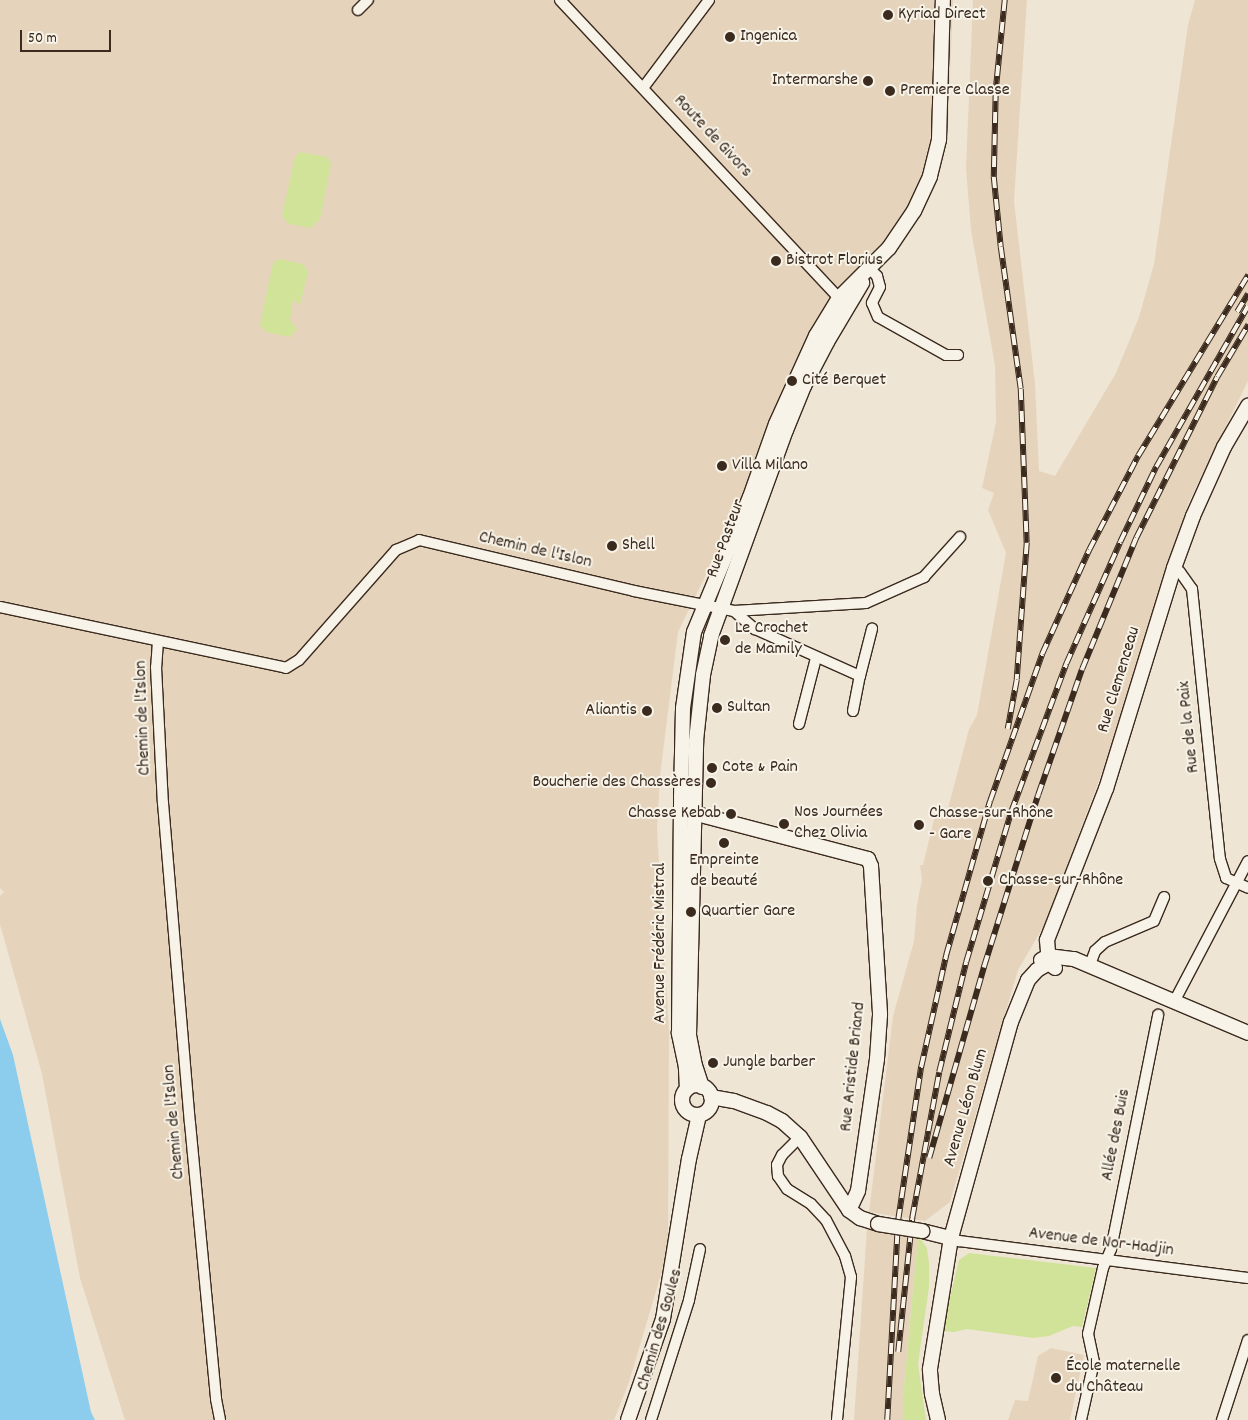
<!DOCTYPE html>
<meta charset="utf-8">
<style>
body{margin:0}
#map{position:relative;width:1248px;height:1420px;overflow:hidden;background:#efe5d4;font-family:Dekko,sans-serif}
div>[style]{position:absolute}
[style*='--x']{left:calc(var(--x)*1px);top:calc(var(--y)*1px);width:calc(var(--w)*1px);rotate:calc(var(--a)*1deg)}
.built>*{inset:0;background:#e5d4bb}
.green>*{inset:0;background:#d0e398}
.water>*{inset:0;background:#8ccced}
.roads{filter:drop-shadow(1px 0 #3b2a1e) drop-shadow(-1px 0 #3b2a1e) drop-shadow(0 1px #3b2a1e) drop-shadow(0 -1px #3b2a1e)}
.street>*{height:10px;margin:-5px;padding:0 5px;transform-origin:5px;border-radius:5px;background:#f7f3e8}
.secondary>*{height:14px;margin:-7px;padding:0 7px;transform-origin:7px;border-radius:7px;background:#f7f3e8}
.secondary>.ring{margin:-7px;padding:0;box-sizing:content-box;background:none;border:14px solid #f7f3e8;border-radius:50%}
.rail>*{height:5.5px;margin-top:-2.75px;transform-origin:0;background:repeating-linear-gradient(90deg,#f7f3e8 0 11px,#3b2a1e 0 22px);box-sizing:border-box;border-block:1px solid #3b2a1e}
.bridges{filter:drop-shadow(1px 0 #3b2a1e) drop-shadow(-1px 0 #3b2a1e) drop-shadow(0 1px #3b2a1e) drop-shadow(0 -1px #3b2a1e)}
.secondary-bridge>*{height:14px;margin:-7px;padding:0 7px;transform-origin:7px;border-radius:7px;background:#f7f3e8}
.dots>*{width:14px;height:14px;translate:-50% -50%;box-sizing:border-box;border:2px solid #f7f3e8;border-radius:50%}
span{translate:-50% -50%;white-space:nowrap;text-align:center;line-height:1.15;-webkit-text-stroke:4px #f7f3e8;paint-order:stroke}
.poi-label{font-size:18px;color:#3b2a1e}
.left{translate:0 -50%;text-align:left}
.right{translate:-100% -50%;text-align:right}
.street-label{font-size:18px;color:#3b2a1e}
.scale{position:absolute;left:20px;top:30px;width:91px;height:22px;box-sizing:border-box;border:2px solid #3b2a1e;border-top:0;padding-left:6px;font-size:15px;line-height:18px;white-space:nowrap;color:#3b2a1e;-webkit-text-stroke:4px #f7f3e8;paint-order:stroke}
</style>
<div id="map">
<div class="built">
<i style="clip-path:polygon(0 0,953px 0,948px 127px,922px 201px,840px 286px,816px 322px,737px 511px,678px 632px,660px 776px,657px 830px,669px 1031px,668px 1251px,629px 1382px,614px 1420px,125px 1420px,80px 1278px,42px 1074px,0 924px,0 896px,4px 892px,0 888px)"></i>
<i style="clip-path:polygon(973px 0,1027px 0,1014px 201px,1035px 384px,1039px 471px,1055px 476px,1116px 373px,1139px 317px,1154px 264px,1188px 25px,1195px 0,1248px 0,1248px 381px,1188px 504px,1107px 759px,1046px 922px,1018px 970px,950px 1202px,925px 1221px,869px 1212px,893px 1016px,914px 941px,917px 905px,922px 879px,920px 865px,923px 865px,935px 815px,946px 816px,969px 729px,977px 715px,1006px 553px,988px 510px,994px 493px,982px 488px,996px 422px,995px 366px,971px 230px,966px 168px)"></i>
<i style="clip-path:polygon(867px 1228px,918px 1236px,903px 1398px,903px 1420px,854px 1420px)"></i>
<i style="clip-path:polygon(1051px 1348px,1084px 1355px,1070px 1420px,1008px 1420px,1015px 1400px,1028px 1401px,1038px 1356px)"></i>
</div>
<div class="green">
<i style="clip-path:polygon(300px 152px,327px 157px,331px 164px,320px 219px,311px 228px,289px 224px,282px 216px,295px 157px)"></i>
<i style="clip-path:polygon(279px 259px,303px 264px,308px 272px,300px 305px,293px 299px,290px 320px,297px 329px,290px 337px,266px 332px,260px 325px,273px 263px)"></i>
<i style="clip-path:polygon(918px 1236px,927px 1248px,929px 1263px,929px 1287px,918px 1364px,926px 1420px,903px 1420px,903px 1398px)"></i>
<i style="clip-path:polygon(969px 1253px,1096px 1268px,1082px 1327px,1073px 1326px,1049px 1336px,1033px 1338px,967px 1329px,954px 1332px,942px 1331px,959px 1260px)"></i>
</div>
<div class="water">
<i style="clip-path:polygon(0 1019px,13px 1055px,91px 1412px,95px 1420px,0 1420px)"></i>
</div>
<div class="roads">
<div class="street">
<i style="--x:560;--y:0;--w:408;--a:46.9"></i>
<i style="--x:358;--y:10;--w:14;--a:-45"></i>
<i style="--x:643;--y:88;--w:110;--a:-53.1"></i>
<i style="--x:870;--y:269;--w:10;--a:45"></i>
<i style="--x:877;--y:276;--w:11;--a:75"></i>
<i style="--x:880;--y:287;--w:18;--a:117"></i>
<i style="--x:872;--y:303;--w:15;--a:67"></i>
<i style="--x:878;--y:317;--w:78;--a:29.2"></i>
<i style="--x:946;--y:355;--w:12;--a:0"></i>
<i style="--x:1174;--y:568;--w:7;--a:34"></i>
<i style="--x:1180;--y:572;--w:21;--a:55"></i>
<i style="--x:1192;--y:589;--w:271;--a:84.1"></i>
<i style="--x:1220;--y:859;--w:20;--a:72"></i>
<i style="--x:1226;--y:878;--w:24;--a:24"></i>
<i style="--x:0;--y:607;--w:292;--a:12"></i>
<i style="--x:286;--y:668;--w:15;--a:-32"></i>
<i style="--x:299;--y:660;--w:147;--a:-48.6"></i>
<i style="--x:396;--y:550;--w:25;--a:-23"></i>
<i style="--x:419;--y:540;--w:221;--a:13.3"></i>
<i style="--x:634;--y:591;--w:102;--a:11.3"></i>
<i style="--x:734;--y:611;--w:28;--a:41"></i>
<i style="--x:755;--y:629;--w:115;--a:24.1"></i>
<i style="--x:860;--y:676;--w:49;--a:-75.7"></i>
<i style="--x:734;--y:611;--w:132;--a:-3.5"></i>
<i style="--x:866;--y:603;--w:64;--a:-24.1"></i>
<i style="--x:924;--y:577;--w:54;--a:-48"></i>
<i style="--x:158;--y:641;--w:26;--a:94"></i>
<i style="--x:156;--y:667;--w:136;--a:87.1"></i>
<i style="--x:163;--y:803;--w:321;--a:85.2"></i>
<i style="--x:190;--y:1123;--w:277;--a:84.6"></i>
<i style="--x:216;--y:1399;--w:21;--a:79"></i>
<i style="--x:853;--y:711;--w:36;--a:-79"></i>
<i style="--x:799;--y:724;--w:68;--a:-75.6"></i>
<i style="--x:1089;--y:967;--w:17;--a:-69"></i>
<i style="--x:1095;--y:951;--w:13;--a:-42"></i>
<i style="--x:1105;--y:942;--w:53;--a:-23.2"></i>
<i style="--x:1154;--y:921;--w:26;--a:-67"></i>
<i style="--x:1174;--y:1002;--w:159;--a:-62.3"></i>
<i style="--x:800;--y:1137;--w:25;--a:135"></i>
<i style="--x:782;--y:1155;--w:11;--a:117"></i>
<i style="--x:777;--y:1165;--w:11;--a:85"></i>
<i style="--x:778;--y:1176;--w:16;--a:55"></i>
<i style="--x:787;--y:1189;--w:28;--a:32"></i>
<i style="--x:811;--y:1204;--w:22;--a:47"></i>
<i style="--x:826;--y:1220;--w:41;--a:62.2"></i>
<i style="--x:845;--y:1256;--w:22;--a:74"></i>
<i style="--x:851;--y:1277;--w:144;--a:95.6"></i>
<i style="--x:951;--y:1238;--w:9;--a:21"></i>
<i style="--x:959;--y:1241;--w:291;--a:7.3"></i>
<i style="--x:651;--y:1420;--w:126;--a:-72.4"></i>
<i style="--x:689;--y:1300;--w:52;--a:-77.8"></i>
<i style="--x:1081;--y:1420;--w:59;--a:-77.4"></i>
<i style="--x:1094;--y:1362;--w:29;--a:-102"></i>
<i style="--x:1088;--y:1334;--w:68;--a:-77.2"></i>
<i style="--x:1103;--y:1268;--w:21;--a:-67"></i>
<i style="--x:1111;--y:1249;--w:239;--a:-78.6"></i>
<i style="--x:1222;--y:1420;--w:84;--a:-72"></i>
</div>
<div class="secondary">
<i style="--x:693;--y:813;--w:181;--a:14.7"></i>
<i style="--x:868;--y:859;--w:8;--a:67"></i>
<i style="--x:871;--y:866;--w:149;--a:86.5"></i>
<i style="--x:880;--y:1015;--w:44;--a:93.9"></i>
<i style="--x:877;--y:1059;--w:133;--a:98.2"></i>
<i style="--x:858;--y:1191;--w:21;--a:115"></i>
<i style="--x:1041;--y:960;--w:8;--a:-30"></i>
<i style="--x:1048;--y:956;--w:26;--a:7"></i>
<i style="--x:1074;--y:959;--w:189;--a:23"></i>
<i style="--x:1055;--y:968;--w:8;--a:-140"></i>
<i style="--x:1049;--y:963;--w:23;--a:-95"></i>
<i style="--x:1047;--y:940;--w:162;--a:-68.7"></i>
<i style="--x:1106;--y:789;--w:231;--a:-72.9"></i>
<i style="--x:1174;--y:568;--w:55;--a:-69.9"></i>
<i style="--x:1193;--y:516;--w:76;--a:-65.8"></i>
<i style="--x:1224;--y:447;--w:48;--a:-59.7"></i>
<i class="ring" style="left:682px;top:1085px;width:16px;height:16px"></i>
<i style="--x:702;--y:1087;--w:22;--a:-108"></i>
<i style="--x:695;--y:1066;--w:32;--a:-101"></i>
<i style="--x:689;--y:1035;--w:294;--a:-88.6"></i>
<i style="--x:696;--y:741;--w:66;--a:-83.9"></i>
<i style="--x:703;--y:675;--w:40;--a:-78"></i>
<i style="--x:711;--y:636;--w:219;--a:-70"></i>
<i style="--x:786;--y:430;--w:48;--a:-67.8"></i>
<i style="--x:804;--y:386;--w:50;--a:-62.4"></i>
<i style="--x:827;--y:342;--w:69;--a:-59.3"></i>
<i style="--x:687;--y:1089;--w:22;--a:-93"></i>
<i style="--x:686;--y:1067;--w:35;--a:-102"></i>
<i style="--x:679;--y:1033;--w:236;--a:-89.5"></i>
<i style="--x:681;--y:797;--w:89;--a:-88.7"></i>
<i style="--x:683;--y:708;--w:77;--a:-81.8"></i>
<i style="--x:694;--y:632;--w:146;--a:-67.5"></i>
<i style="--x:750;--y:497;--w:77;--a:-70.4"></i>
<i style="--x:776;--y:424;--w:97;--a:-65.6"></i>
<i style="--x:816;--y:336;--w:44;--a:-58.8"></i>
<i style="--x:839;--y:298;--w:71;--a:-45"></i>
<i style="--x:889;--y:248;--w:45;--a:-56"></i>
<i style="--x:914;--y:211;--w:38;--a:-65"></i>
<i style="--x:930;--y:176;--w:38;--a:-76"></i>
<i style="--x:939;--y:139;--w:139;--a:-88.4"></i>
<i style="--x:711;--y:1097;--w:23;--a:10"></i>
<i style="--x:734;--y:1101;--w:35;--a:20"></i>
<i style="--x:767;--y:1113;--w:17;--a:28"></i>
<i style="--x:782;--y:1121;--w:24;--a:42"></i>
<i style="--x:800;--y:1137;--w:88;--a:56.1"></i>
<i style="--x:849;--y:1210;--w:14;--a:36"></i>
<i style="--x:860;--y:1218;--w:19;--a:18"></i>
<i style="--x:922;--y:1231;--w:30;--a:14"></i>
<i style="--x:628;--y:1420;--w:107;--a:-70.9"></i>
<i style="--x:663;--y:1319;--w:162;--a:-80.8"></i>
<i style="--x:689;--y:1159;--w:45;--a:-77.2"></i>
<i style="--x:938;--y:1420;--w:27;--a:-103"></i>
<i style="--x:932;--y:1394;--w:25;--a:-95"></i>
<i style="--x:930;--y:1369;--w:133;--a:-80.9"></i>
<i style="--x:951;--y:1238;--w:224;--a:-74.5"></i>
<i style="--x:1011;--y:1022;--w:45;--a:-68"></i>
<i style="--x:1028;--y:980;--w:13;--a:-48"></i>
<i style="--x:1037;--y:970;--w:14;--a:-30"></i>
</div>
</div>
<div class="rail">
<i style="--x:1005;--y:0;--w:90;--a:95.7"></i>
<i style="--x:996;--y:90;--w:87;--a:91.3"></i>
<i style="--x:994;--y:177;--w:70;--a:84.3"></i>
<i style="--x:1001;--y:247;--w:143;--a:82"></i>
<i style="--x:1021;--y:389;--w:154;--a:87.8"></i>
<i style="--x:1027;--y:543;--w:137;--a:94.2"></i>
<i style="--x:1017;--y:680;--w:50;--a:100.4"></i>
<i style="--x:1237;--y:312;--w:21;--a:-59"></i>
<i style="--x:929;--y:1158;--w:200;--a:-74"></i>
<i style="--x:984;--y:966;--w:179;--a:-72.5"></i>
<i style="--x:1038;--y:795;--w:133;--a:-70.8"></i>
<i style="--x:1082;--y:669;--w:142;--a:-67.6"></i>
<i style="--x:1136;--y:538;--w:180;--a:-63.3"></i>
<i style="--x:1217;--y:377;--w:61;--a:-59.2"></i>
<i style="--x:898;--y:1352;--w:135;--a:-84"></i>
<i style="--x:912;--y:1218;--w:148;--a:-79.5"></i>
<i style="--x:939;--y:1072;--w:113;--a:-76.2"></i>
<i style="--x:966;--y:962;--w:157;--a:-73.3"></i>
<i style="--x:1011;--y:812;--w:158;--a:-69.6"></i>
<i style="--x:1066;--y:664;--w:133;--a:-66.1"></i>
<i style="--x:1120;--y:542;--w:83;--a:-64.4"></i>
<i style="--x:1156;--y:467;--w:185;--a:-60.3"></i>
<i style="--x:887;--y:1420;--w:200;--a:-86.9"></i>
<i style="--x:898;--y:1220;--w:155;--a:-81.5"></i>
<i style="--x:921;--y:1067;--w:115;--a:-77.4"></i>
<i style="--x:946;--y:955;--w:160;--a:-74.1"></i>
<i style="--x:990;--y:801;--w:156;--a:-70.5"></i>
<i style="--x:1042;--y:654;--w:114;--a:-65.7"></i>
<i style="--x:1089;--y:550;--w:106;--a:-62.5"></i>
<i style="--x:1138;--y:456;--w:212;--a:-58.7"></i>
</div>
<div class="bridges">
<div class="secondary-bridge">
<i style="--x:878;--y:1224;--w:45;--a:9"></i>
</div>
</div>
<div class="dots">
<i style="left:888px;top:15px;background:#3b2a1e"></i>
<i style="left:730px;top:37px;background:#3b2a1e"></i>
<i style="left:868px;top:81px;background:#3b2a1e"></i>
<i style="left:890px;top:91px;background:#3b2a1e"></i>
<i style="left:776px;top:261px;background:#3b2a1e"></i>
<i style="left:792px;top:381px;background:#3b2a1e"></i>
<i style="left:722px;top:466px;background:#3b2a1e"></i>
<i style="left:612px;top:546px;background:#3b2a1e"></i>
<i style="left:725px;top:640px;background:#3b2a1e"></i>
<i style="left:717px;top:708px;background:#3b2a1e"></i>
<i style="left:647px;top:711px;background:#3b2a1e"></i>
<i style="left:712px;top:768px;background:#3b2a1e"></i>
<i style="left:711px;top:783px;background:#3b2a1e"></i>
<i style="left:731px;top:814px;background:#3b2a1e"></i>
<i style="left:784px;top:824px;background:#3b2a1e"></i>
<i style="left:919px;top:825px;background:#3b2a1e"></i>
<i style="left:724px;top:843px;background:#3b2a1e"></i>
<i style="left:988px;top:881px;background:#3b2a1e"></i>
<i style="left:691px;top:912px;background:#3b2a1e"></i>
<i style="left:713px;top:1063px;background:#3b2a1e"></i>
<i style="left:1056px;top:1378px;background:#3b2a1e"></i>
</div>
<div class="poi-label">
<span class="left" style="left:898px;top:15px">Kyriad Direct</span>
<span class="left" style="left:740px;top:37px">Ingenica</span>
<span class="right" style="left:858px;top:81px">Intermarshe</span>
<span class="left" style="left:900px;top:91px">Premiere Classe</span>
<span class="left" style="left:786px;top:261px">Bistrot Florius</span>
<span class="left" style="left:802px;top:381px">Cité Berquet</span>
<span class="left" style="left:732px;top:466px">Villa Milano</span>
<span class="left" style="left:622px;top:546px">Shell</span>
<span class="left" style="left:735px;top:640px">Le Crochet<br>de Mamily</span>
<span class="left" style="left:727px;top:708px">Sultan</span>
<span class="right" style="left:637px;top:711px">Aliantis</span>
<span class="left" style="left:722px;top:768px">Cote &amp; Pain</span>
<span class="right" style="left:701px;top:783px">Boucherie des Chassères</span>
<span class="right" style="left:721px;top:814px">Chasse Kebab</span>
<span class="left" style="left:794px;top:824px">Nos Journées<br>Chez Olivia</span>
<span class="left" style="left:929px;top:825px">Chasse-sur-Rhône<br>- Gare</span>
<span style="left:724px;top:872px">Empreinte<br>de beauté</span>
<span class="left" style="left:999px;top:881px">Chasse-sur-Rhône</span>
<span class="left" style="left:701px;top:912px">Quartier Gare</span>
<span class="left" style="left:723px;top:1063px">Jungle barber</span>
<span class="left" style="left:1066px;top:1378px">École maternelle<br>du Château</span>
</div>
<div class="street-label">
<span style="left:712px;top:137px;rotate:47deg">Route de Givors</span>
<span style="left:727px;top:539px;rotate:-70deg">Rue Pasteur</span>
<span style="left:535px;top:551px;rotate:13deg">Chemin de l'Islon</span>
<span style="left:1120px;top:680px;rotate:-73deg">Rue Clemenceau</span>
<span style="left:144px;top:718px;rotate:-92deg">Chemin de l'Islon</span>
<span style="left:1190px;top:727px;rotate:-96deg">Rue de la Paix</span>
<span style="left:661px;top:943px;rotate:-90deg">Avenue Frédéric Mistral</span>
<span style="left:854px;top:1067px;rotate:-84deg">Rue Aristide Briand</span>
<span style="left:967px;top:1108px;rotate:-74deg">Avenue Léon Blum</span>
<span style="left:175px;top:1122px;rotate:-95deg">Chemin de l'Islon</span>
<span style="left:1117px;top:1135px;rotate:-79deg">Allée des Buis</span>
<span style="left:1101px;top:1243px;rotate:7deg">Avenue de Nor-Hadjin</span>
<span style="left:661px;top:1330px;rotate:-74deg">Chemin des Goules</span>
</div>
<div class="scale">50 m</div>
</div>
